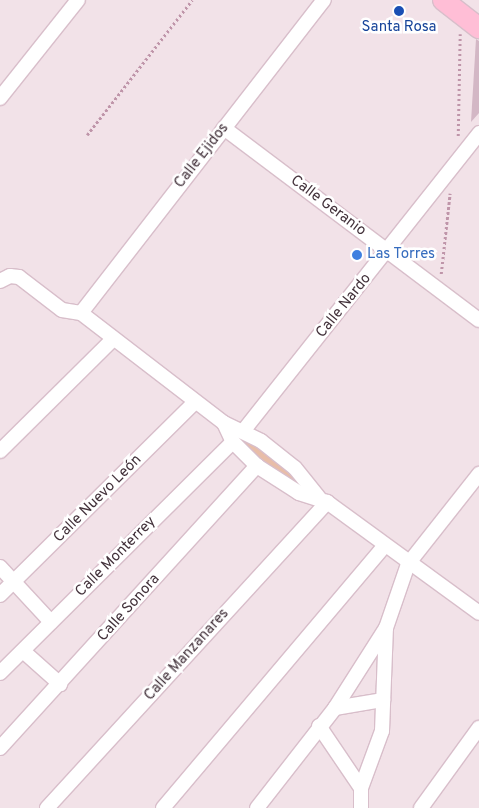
<!DOCTYPE html>
<meta charset="utf-8">
<style>
body{margin:0}
#map{position:relative;width:479px;height:808px;overflow:hidden;background:#f2e2e8;font-family:Overpass,sans-serif}
div>[style]{position:absolute}
[style*='--x']{left:calc(var(--x)*1px);top:calc(var(--y)*1px);width:calc(var(--w)*1px);rotate:calc(var(--a)*1deg)}
.green>*{inset:0;background:#e8bda8}
.building>*{inset:0;background:#d3b7c5}
.path>*{height:2.5px;margin-top:-1.25px;transform-origin:0;background:repeating-linear-gradient(90deg,#bf95a9 0 2.5px,transparent 0 5px)}
.roads{filter:drop-shadow(1px 0 #d8beca) drop-shadow(-1px 0 #d8beca) drop-shadow(0 1px #d8beca) drop-shadow(0 -1px #d8beca)}
.street>*{height:14px;margin:-7px;padding:0 7px;transform-origin:7px;border-radius:7px;background:#fff}
.secondary>*{height:20px;margin:-10px;padding:0 10px;transform-origin:10px;border-radius:10px;background:#ffbed6}
.dots>*{width:14px;height:14px;translate:-50% -50%;box-sizing:border-box;border:2px solid #fff;border-radius:50%}
span{translate:-50% -50%;white-space:nowrap;text-align:center;line-height:1.15;-webkit-text-stroke:5px #fff;paint-order:stroke}
.transit-label{font-size:15px;color:#164399}
.street-label{font-size:15px;color:#43323b}
.shop-label{font-size:15px;color:#366cbe}
.left{translate:0 -50%;text-align:left}
</style>
<div id="map">
<div class="green">
<i style="clip-path:polygon(242px 435px,287px 468px,303px 489px,267px 469px,239px 440px)"></i>
</div>
<div class="building">
<i style="clip-path:polygon(476px 39px,479px 41px,479px 113px,471px 122px)"></i>
</div>
<div class="path">
<i style="--x:87;--y:135;--w:171;--a:-52.1"></i>
<i style="--x:458;--y:136;--w:102;--a:-88.9"></i>
<i style="--x:441;--y:274;--w:81;--a:-83.7"></i>
</div>
<div class="roads">
<div class="street">
<i style="--x:0;--y:98;--w:125;--a:-51.5"></i>
<i style="--x:224;--y:128;--w:319;--a:37"></i>
<i style="--x:0;--y:281;--w:11;--a:-27"></i>
<i style="--x:10;--y:276;--w:9;--a:6"></i>
<i style="--x:19;--y:277;--w:54;--a:37.5"></i>
<i style="--x:62;--y:310;--w:19;--a:9"></i>
<i style="--x:81;--y:313;--w:396;--a:-52.2"></i>
<i style="--x:81;--y:313;--w:180;--a:37.6"></i>
<i style="--x:224;--y:423;--w:41;--a:25.9"></i>
<i style="--x:261;--y:441;--w:43;--a:38.5"></i>
<i style="--x:295;--y:468;--w:38;--a:51"></i>
<i style="--x:224;--y:423;--w:21;--a:65"></i>
<i style="--x:233;--y:442;--w:34;--a:45"></i>
<i style="--x:257;--y:466;--w:50;--a:32.7"></i>
<i style="--x:299;--y:493;--w:29;--a:18"></i>
<i style="--x:327;--y:502;--w:188;--a:36.1"></i>
<i style="--x:244;--y:430;--w:379;--a:-51.6"></i>
<i style="--x:0;--y:451;--w:159;--a:-44.7"></i>
<i style="--x:0;--y:567;--w:75;--a:47.2"></i>
<i style="--x:0;--y:595;--w:274;--a:-44.7"></i>
<i style="--x:23;--y:651;--w:50;--a:41.7"></i>
<i style="--x:0;--y:673;--w:328;--a:-44.8"></i>
<i style="--x:335;--y:708;--w:49;--a:-9.5"></i>
<i style="--x:319;--y:726;--w:75;--a:55.9"></i>
<i style="--x:0;--y:748;--w:382;--a:-47.7"></i>
<i style="--x:47;--y:808;--w:415;--a:-47.5"></i>
<i style="--x:163;--y:808;--w:344;--a:-49.8"></i>
<i style="--x:257;--y:808;--w:127;--a:-52"></i>
<i style="--x:335;--y:708;--w:95;--a:-57.5"></i>
<i style="--x:361;--y:808;--w:20;--a:-90"></i>
<i style="--x:361;--y:788;--w:61;--a:-69.8"></i>
<i style="--x:382;--y:731;--w:103;--a:-87.8"></i>
<i style="--x:386;--y:628;--w:68;--a:-71"></i>
<i style="--x:408;--y:564;--w:115;--a:-51.7"></i>
<i style="--x:421;--y:808;--w:99;--a:-54.1"></i>
</div>
<div class="secondary">
<i style="--x:443;--y:0;--w:46;--a:37.9"></i>
</div>
</div>
<div class="dots">
<i style="left:399px;top:11px;background:#1a4fb4"></i>
<i style="left:357px;top:255px;background:#3f7fe0"></i>
</div>
<div class="transit-label">
<span style="left:399px;top:28px">Santa Rosa</span>
</div>
<div class="street-label">
<span style="left:202px;top:156px;rotate:-52deg">Calle Ejidos</span>
<span style="left:328px;top:206px;rotate:37deg">Calle Geranio</span>
<span style="left:344px;top:306px;rotate:-51deg">Calle Nardo</span>
<span style="left:98px;top:499px;rotate:-45deg">Calle Nuevo León</span>
<span style="left:116px;top:557px;rotate:-45deg">Calle Monterrey</span>
<span style="left:129px;top:608px;rotate:-48deg">Calle Sonora</span>
<span style="left:187px;top:655px;rotate:-48deg">Calle Manzanares</span>
</div>
<div class="shop-label">
<span class="left" style="left:367px;top:255px">Las Torres</span>
</div>
</div>
